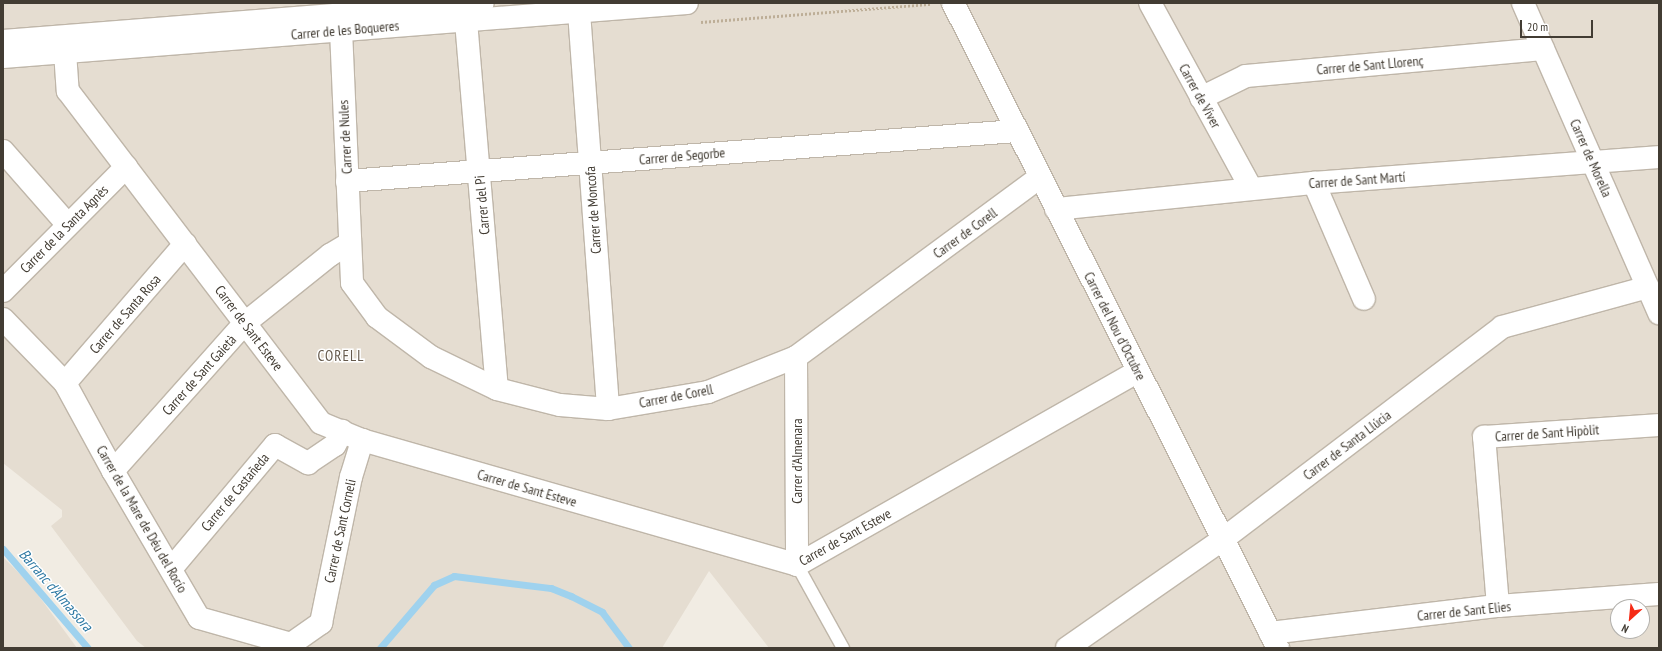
<!DOCTYPE html>
<meta charset="utf-8">
<style>
body{margin:0}
#map{position:relative;width:1662px;height:651px;overflow:hidden;background:#f1ece3;font-family:"PT Sans Narrow",sans-serif}
div>[style]{position:absolute}
[style*='--x']{left:calc(var(--x)*1px);top:calc(var(--y)*1px);width:calc(var(--w)*1px);rotate:calc(var(--a)*1deg)}
.residential>*{inset:0;background:#e5ddd1}
.stream>*{height:7px;margin:-3.5px;padding:0 3.5px;transform-origin:3.5px;border-radius:3.5px;background:#9fd2ee}
.path>*{height:2.5px;margin-top:-1.25px;transform-origin:0;background:repeating-linear-gradient(90deg,#bdae97 0 2px,transparent 0 4px)}
.roads{filter:drop-shadow(1px 0 #bfb6a9) drop-shadow(-1px 0 #bfb6a9) drop-shadow(0 1px #bfb6a9) drop-shadow(0 -1px #bfb6a9)}
.service>*{height:12px;margin:-6px;padding:0 6px;transform-origin:6px;border-radius:6px;background:#fff}
.minor>*{height:22px;margin:-11px;padding:0 11px;transform-origin:11px;border-radius:11px;background:#fff}
.tertiary>*{height:22px;margin:-11px;padding:0 11px;transform-origin:11px;border-radius:11px;background:#fff}
span{translate:-50% -50%;white-space:nowrap;text-align:center;line-height:1.15;-webkit-text-stroke:3px #fff;paint-order:stroke}
.street-label{font-size:14px;color:#423c33}
.neighbourhood-label{font-size:15px;color:#65594b;letter-spacing:1px}
.water-label{font-size:15px;color:#2e79a3;font-style:italic}
.frame{position:absolute;inset:0;border:4px solid #423c33;pointer-events:none}
.north{position:absolute;left:1610px;top:599px;width:40px;height:40px;box-sizing:border-box;background:#fff;border:1px solid #b3b1ad;border-radius:50%;rotate:207deg;font-size:11px;font-weight:700;line-height:16px;text-align:center;color:#423c33}
.north::after{content:'';display:block;margin:auto;width:14px;height:18px;background:#f52b16;clip-path:polygon(50% 0,100% 100%,50% 72%,0 100%)}
.scale{position:absolute;left:1520px;top:20px;width:73px;height:18px;box-sizing:border-box;border:2px solid #423c33;border-top:0;padding-left:5px;font-size:12px;line-height:14px;white-space:nowrap;color:#423c33;-webkit-text-stroke:3px #fff;paint-order:stroke}
</style>
<div id="map">
<div class="residential">
<i style="clip-path:polygon(evenodd,3px 3px,1659px 3px,1659px 648px,769px 648px,709px 571px,662px 648px,146px 648px,137px 641px,51px 526px,62px 517px,62px 510px,3px 463px,3px 3px,1618px 607px,1642px 607px,1642px 631px,1618px 631px,1618px 607px)"></i>
<i style="clip-path:polygon(3px 557px,30px 584px,77px 648px,3px 648px)"></i>
</div>
<div class="stream">
<i style="--x:3;--y:549;--w:130;--a:49.4"></i>
<i style="--x:380;--y:648;--w:83;--a:-49.4"></i>
<i style="--x:434;--y:585;--w:22;--a:-24"></i>
<i style="--x:454;--y:576;--w:98;--a:7.1"></i>
<i style="--x:551;--y:588;--w:22;--a:22"></i>
<i style="--x:571;--y:596;--w:35;--a:27"></i>
<i style="--x:602;--y:612;--w:45;--a:53.1"></i>
</div>
<div class="path">
<i style="--x:701;--y:22;--w:231;--a:-4.5"></i>
</div>
<div class="roads">
<div class="service">
<i style="--x:797;--y:565;--w:95;--a:61"></i>
</div>
<div class="minor">
<i style="--x:1150;--y:3;--w:211;--a:61.4"></i>
<i style="--x:1523;--y:3;--w:339;--a:66.3"></i>
<i style="--x:579;--y:12;--w:398;--a:85.8"></i>
<i style="--x:466;--y:21;--w:369;--a:85.2"></i>
<i style="--x:341;--y:30;--w:253;--a:87.5"></i>
<i style="--x:352;--y:283;--w:42;--a:53.7"></i>
<i style="--x:377;--y:317;--w:67;--a:36.5"></i>
<i style="--x:431;--y:357;--w:73;--a:25.9"></i>
<i style="--x:497;--y:389;--w:65;--a:14.3"></i>
<i style="--x:560;--y:405;--w:48;--a:4.8"></i>
<i style="--x:608;--y:409;--w:101;--a:-9.6"></i>
<i style="--x:708;--y:392;--w:95;--a:-21.7"></i>
<i style="--x:796;--y:357;--w:303;--a:-36.4"></i>
<i style="--x:65;--y:52;--w:39;--a:86"></i>
<i style="--x:68;--y:91;--w:417;--a:52.7"></i>
<i style="--x:321;--y:423;--w:44;--a:22.5"></i>
<i style="--x:362;--y:440;--w:453;--a:16"></i>
<i style="--x:797;--y:565;--w:392;--a:-29.6"></i>
<i style="--x:1201;--y:98;--w:50;--a:-26.1"></i>
<i style="--x:1246;--y:76;--w:298;--a:-5.2"></i>
<i style="--x:3;--y:151;--w:98;--a:48.7"></i>
<i style="--x:347;--y:181;--w:672;--a:-4.27"></i>
<i style="--x:1314;--y:183;--w:126;--a:66.7"></i>
<i style="--x:1056;--y:209;--w:259;--a:-5.8"></i>
<i style="--x:1314;--y:183;--w:346;--a:-4.3"></i>
<i style="--x:3;--y:291;--w:175;--a:-45.2"></i>
<i style="--x:3;--y:319;--w:89;--a:45.9"></i>
<i style="--x:65;--y:383;--w:100;--a:61.4"></i>
<i style="--x:113;--y:471;--w:170;--a:59.7"></i>
<i style="--x:199;--y:618;--w:96;--a:15.8"></i>
<i style="--x:291;--y:644;--w:37;--a:-35"></i>
<i style="--x:321;--y:623;--w:149;--a:-78.4"></i>
<i style="--x:351;--y:477;--w:39;--a:-73"></i>
<i style="--x:796;--y:357;--w:208;--a:89.7"></i>
<i style="--x:65;--y:383;--w:184;--a:-49.2"></i>
<i style="--x:113;--y:471;--w:198;--a:-48.3"></i>
<i style="--x:245;--y:323;--w:109;--a:-38.7"></i>
<i style="--x:330;--y:255;--w:23;--a:-31"></i>
<i style="--x:171;--y:569;--w:162;--a:-50"></i>
<i style="--x:275;--y:445;--w:38;--a:29"></i>
<i style="--x:308;--y:463;--w:32;--a:-34"></i>
<i style="--x:335;--y:445;--w:16;--a:-63"></i>
<i style="--x:1498;--y:606;--w:170;--a:-94.7"></i>
<i style="--x:1484;--y:437;--w:175;--a:-3.9"></i>
<i style="--x:1270;--y:633;--w:230;--a:-6.8"></i>
<i style="--x:1498;--y:606;--w:161;--a:-4.3"></i>
<i style="--x:1067;--y:648;--w:190;--a:-34.9"></i>
<i style="--x:1223;--y:539;--w:350;--a:-37.2"></i>
<i style="--x:1502;--y:327;--w:151;--a:-15.3"></i>
</div>
<div class="tertiary">
<i style="--x:953;--y:3;--w:722;--a:63.26"></i>
<i style="--x:3;--y:41;--w:481;--a:-4.5"></i>
<i style="--x:3;--y:57;--w:686;--a:-4.51"></i>
</div>
</div>
<div class="street-label">
<span style="left:345px;top:30px;rotate:-5deg">Carrer de les Boqueres</span>
<span style="left:1370px;top:65px;rotate:-5deg">Carrer de Sant Llorenç</span>
<span style="left:1200px;top:96px;rotate:61deg">Carrer de Viver</span>
<span style="left:345px;top:137px;rotate:-93deg">Carrer de Nules</span>
<span style="left:682px;top:156px;rotate:-5deg">Carrer de Segorbe</span>
<span style="left:1591px;top:158px;rotate:66deg">Carrer de Morella</span>
<span style="left:1357px;top:180px;rotate:-4deg">Carrer de Sant Martí</span>
<span style="left:482px;top:205px;rotate:-95deg">Carrer del Pi</span>
<span style="left:593px;top:210px;rotate:-94deg">Carrer de Moncofa</span>
<span style="left:64px;top:229px;rotate:-45deg">Carrer de la Santa Agnès</span>
<span style="left:965px;top:233px;rotate:-36deg">Carrer de Corell</span>
<span style="left:125px;top:314px;rotate:-49deg">Carrer de Santa Rosa</span>
<span style="left:1115px;top:326px;rotate:63deg">Carrer del Nou d'Octubre</span>
<span style="left:249px;top:328px;rotate:53deg">Carrer de Sant Esteve</span>
<span style="left:199px;top:375px;rotate:-48deg">Carrer de Sant Gaietà</span>
<span style="left:676px;top:396px;rotate:-11deg">Carrer de Corell</span>
<span style="left:1547px;top:433px;rotate:-4deg">Carrer de Sant Hipòlit</span>
<span style="left:1347px;top:445px;rotate:-37deg">Carrer de Santa Llúcia</span>
<span style="left:797px;top:461px;rotate:-90deg">Carrer d'Almenara</span>
<span style="left:527px;top:488px;rotate:16deg">Carrer de Sant Esteve</span>
<span style="left:235px;top:492px;rotate:-50deg">Carrer de Castañeda</span>
<span style="left:142px;top:519px;rotate:60deg">Carrer de la Mare de Déu del Rocío</span>
<span style="left:340px;top:531px;rotate:-78deg">Carrer de Sant Corneli</span>
<span style="left:845px;top:537px;rotate:-29deg">Carrer de Sant Esteve</span>
<span style="left:1464px;top:611px;rotate:-6deg">Carrer de Sant Elies</span>
</div>
<div class="neighbourhood-label">
<span style="left:341px;top:356px">CORELL</span>
</div>
<div class="water-label">
<span style="left:56px;top:590px;rotate:49deg">Barranc d'Almassora</span>
</div>
<div class="frame"></div>
<div class="north">N</div>
<div class="scale">20 m</div>
</div>
